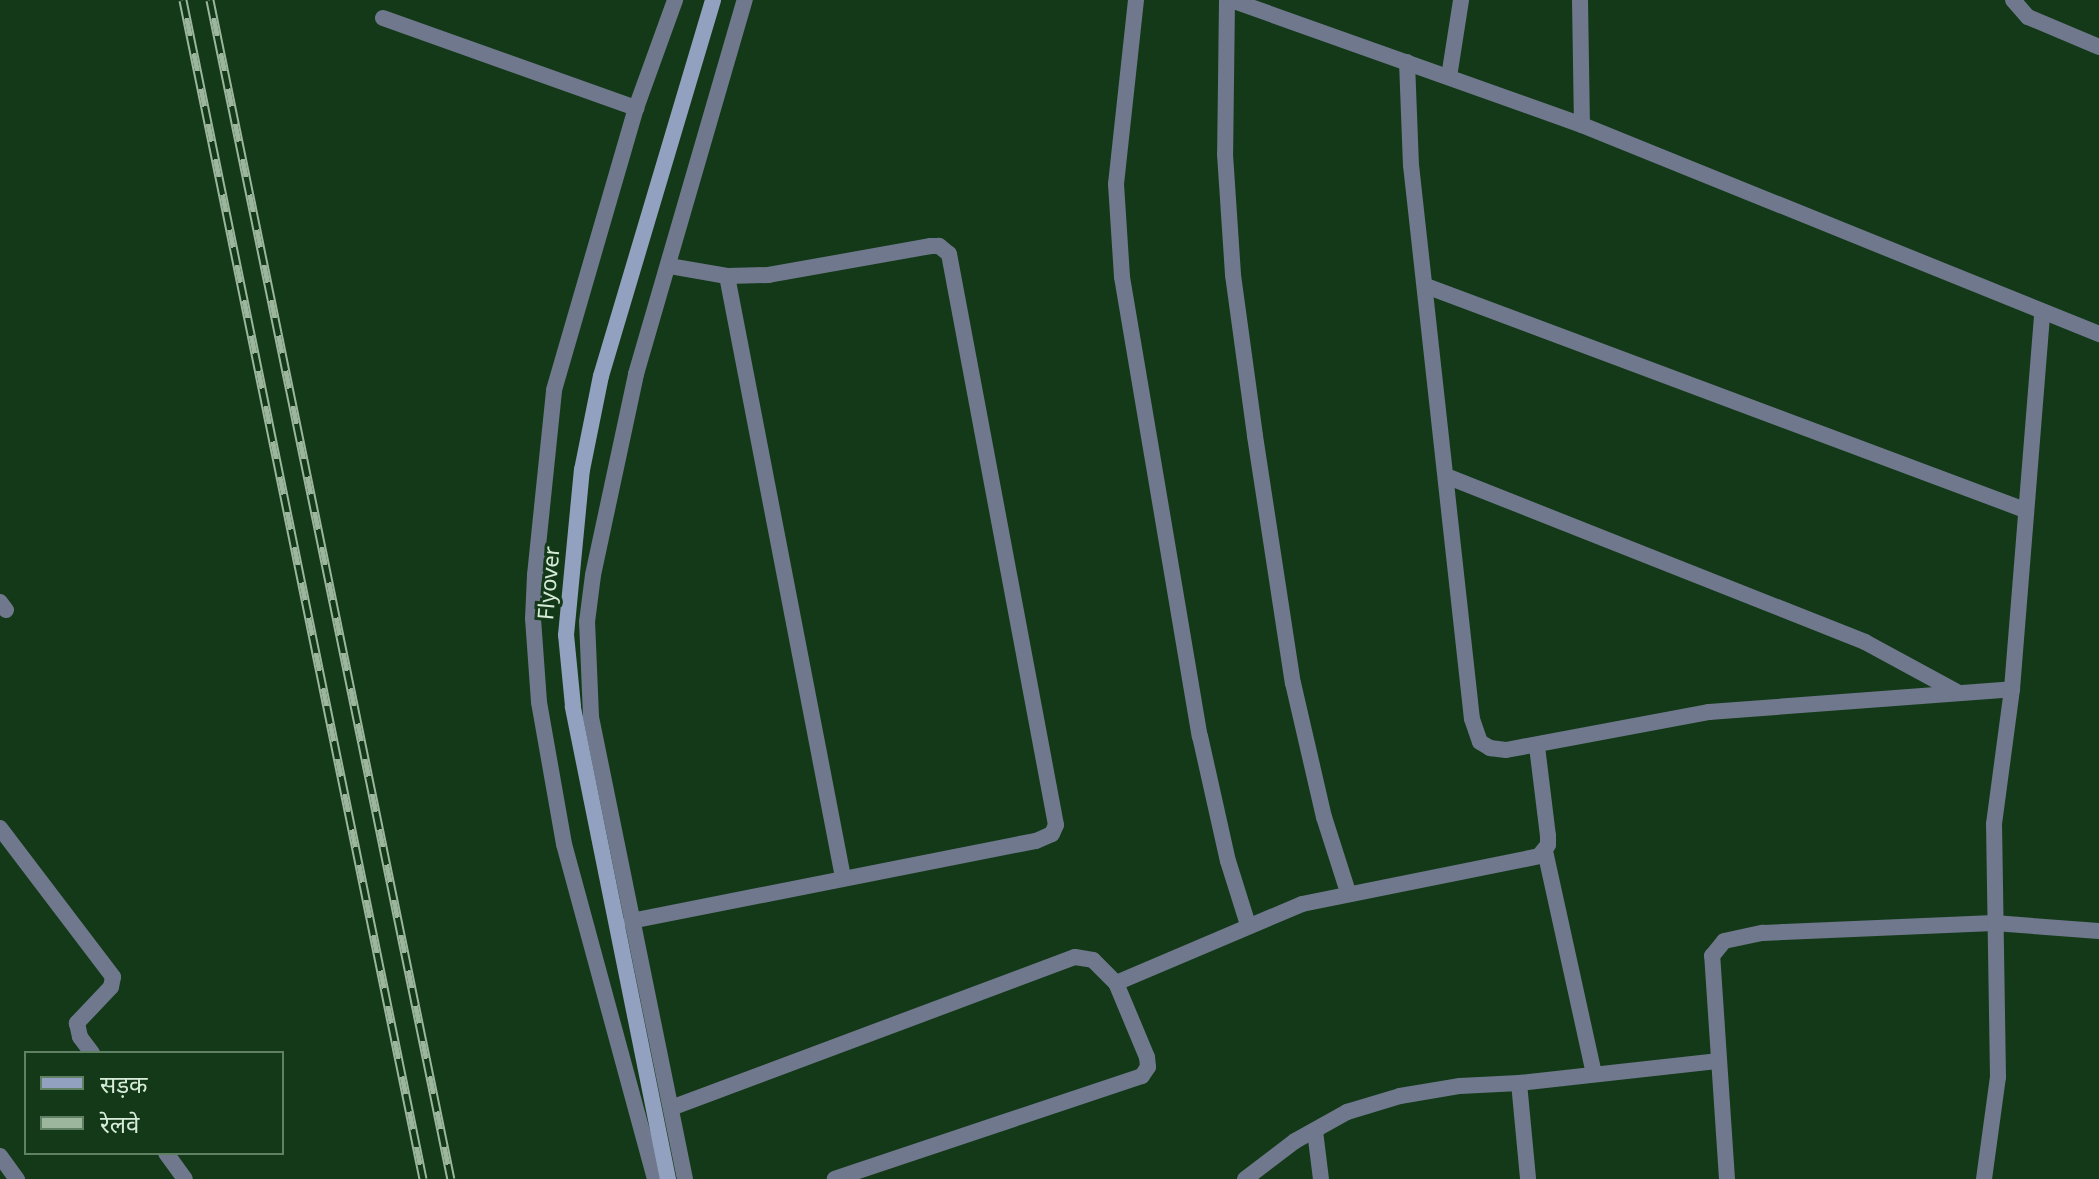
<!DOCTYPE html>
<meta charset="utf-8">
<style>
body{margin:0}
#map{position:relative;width:2099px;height:1179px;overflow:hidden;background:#133918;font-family:"Noto Sans","Noto Sans Devanagari",sans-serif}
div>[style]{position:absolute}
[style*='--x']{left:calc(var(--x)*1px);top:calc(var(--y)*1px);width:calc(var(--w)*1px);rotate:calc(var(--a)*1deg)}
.service>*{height:16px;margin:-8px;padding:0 8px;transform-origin:8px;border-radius:8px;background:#6f788c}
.minor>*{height:16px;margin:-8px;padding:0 8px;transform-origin:8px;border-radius:8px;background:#6f788c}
.tertiary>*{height:16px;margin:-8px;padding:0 8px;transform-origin:8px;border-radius:8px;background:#6f788c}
.secondary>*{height:16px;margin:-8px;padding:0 8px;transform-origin:8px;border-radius:8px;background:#93a1c0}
.rail>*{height:9px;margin-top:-4.5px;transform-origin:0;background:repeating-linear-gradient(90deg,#133918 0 18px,#9cb69e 0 36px);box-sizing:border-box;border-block:2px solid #9cb69e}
span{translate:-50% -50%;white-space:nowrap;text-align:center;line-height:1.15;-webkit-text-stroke:6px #133918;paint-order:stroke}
.street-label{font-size:22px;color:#d7ecd8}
.legend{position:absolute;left:24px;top:1051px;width:260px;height:104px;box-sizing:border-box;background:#133918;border:2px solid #618165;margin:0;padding:10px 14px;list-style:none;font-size:24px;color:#d7ecd8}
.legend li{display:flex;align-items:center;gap:16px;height:40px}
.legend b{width:40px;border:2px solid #618165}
</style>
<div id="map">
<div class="service">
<i style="--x:2013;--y:0;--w:23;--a:49"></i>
<i style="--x:2028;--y:17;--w:77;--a:22.9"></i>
</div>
<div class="minor">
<i style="--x:1136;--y:0;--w:185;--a:96.2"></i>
<i style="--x:1116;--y:184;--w:93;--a:86.3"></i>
<i style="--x:1122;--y:277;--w:466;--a:80.4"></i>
<i style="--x:1200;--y:736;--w:128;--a:77.4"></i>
<i style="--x:1228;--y:861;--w:67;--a:72.6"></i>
<i style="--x:1227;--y:0;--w:154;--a:90.7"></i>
<i style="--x:1225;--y:154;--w:121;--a:86.2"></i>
<i style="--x:1233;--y:275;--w:162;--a:82.2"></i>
<i style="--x:1255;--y:436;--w:250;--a:81.3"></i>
<i style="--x:1293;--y:683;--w:138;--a:77"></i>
<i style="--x:1324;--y:817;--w:79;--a:72.3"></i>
<i style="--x:1580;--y:0;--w:125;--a:89.1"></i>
<i style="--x:383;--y:18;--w:269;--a:19.6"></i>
<i style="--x:1407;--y:62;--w:103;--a:87.8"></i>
<i style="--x:1411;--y:165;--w:557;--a:83.72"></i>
<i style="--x:1472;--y:719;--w:24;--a:71"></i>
<i style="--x:1480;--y:742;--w:12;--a:31"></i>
<i style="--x:1490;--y:748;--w:16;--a:7"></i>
<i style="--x:1506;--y:750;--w:207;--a:-10.6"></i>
<i style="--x:1709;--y:712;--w:304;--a:-4.3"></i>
<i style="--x:1449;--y:77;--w:78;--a:-81.1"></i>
<i style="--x:727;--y:276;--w:612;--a:79.08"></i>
<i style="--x:1426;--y:286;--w:640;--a:20.5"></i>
<i style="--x:1446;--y:476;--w:451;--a:21.6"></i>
<i style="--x:1865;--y:642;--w:107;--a:28.5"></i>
<i style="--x:0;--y:602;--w:10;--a:53"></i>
<i style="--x:0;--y:828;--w:187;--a:52.8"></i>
<i style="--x:113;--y:977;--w:10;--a:101"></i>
<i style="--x:111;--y:987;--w:50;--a:133.4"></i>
<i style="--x:77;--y:1023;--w:14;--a:78"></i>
<i style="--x:80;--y:1037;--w:20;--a:53"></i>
<i style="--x:1545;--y:851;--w:228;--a:77.6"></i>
<i style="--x:631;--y:921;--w:413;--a:-11.2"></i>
<i style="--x:1036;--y:841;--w:17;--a:-24"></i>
<i style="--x:1052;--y:834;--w:10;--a:-66"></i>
<i style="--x:1056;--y:825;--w:581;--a:-100.61"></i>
<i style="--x:949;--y:254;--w:13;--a:-141"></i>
<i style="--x:939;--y:246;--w:8;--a:180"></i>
<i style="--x:931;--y:246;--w:165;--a:169.9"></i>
<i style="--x:769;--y:275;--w:42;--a:178.6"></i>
<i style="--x:727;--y:276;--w:59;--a:-170.2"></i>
<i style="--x:1116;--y:983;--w:202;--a:-23"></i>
<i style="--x:1302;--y:904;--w:242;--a:-11.4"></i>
<i style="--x:1539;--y:856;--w:14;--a:-51"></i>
<i style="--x:1548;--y:845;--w:9;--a:-90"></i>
<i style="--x:1548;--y:836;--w:91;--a:-97"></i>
<i style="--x:1519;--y:1083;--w:96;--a:84.6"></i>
<i style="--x:671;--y:1108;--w:431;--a:-20.5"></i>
<i style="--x:1075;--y:957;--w:18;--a:9"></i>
<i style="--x:1093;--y:960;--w:33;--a:45"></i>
<i style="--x:1116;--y:983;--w:80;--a:67.3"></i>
<i style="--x:1147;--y:1057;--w:10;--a:84"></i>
<i style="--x:1148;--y:1067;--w:11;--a:124"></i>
<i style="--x:1142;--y:1076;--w:324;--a:161.5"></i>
<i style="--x:1315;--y:1131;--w:48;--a:82.9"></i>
<i style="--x:166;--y:1153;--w:32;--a:54"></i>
<i style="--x:0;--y:1156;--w:29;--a:54"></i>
<i style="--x:655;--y:1179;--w:347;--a:-105.2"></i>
<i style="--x:564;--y:844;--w:144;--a:-100"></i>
<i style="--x:539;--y:702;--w:83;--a:-94.1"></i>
<i style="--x:533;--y:619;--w:44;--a:-87.4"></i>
<i style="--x:535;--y:575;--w:186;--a:-84.1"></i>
<i style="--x:554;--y:390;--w:294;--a:-73.8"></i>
<i style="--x:636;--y:108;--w:115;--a:-70.1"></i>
<i style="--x:685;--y:1179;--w:472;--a:-101.5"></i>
<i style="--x:591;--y:716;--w:94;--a:-92.4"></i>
<i style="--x:587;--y:622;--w:47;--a:-82.7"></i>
<i style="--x:593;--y:575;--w:206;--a:-77.9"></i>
<i style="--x:636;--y:374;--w:390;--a:-73.8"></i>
<i style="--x:1245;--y:1179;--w:63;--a:-37.2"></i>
<i style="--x:1295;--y:1141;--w:60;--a:-29.1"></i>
<i style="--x:1347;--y:1112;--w:55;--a:-16.8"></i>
<i style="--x:1400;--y:1096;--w:61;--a:-9.5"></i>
<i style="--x:1460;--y:1086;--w:59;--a:-2.9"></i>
<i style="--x:1519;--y:1083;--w:199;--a:-6.3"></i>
<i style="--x:1727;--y:1179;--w:224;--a:-93.8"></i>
<i style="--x:1712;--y:956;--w:19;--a:-51"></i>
<i style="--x:1724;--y:941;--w:40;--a:-12"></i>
<i style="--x:1763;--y:933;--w:231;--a:-2.5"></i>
<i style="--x:1994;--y:923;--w:105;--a:4.4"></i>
<i style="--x:1984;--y:1179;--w:103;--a:-82.2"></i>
<i style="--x:1998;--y:1077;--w:253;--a:-90.9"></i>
<i style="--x:1994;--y:824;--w:136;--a:-82.4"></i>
<i style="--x:2012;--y:689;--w:376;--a:-85.4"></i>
</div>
<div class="tertiary">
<i style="--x:1231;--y:0;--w:373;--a:19.6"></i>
<i style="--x:1582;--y:125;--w:558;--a:22.01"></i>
</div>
<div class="secondary">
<i style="--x:668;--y:1179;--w:482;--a:-101.4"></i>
<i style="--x:573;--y:706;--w:71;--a:-95.6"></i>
<i style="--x:566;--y:635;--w:166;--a:-84.5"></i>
<i style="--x:582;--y:470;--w:96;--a:-78.6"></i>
<i style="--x:601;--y:376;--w:392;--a:-73.4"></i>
</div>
<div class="rail">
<i style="--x:183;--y:0;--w:1203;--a:78.49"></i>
<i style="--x:210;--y:0;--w:1203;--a:78.45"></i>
</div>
<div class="street-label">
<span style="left:548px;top:583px;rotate:-85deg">Flyover</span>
</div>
<ul class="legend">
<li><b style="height:10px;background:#93a1c0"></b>सड़क</li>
<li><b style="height:10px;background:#9cb69e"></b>रेलवे</li>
</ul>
</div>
